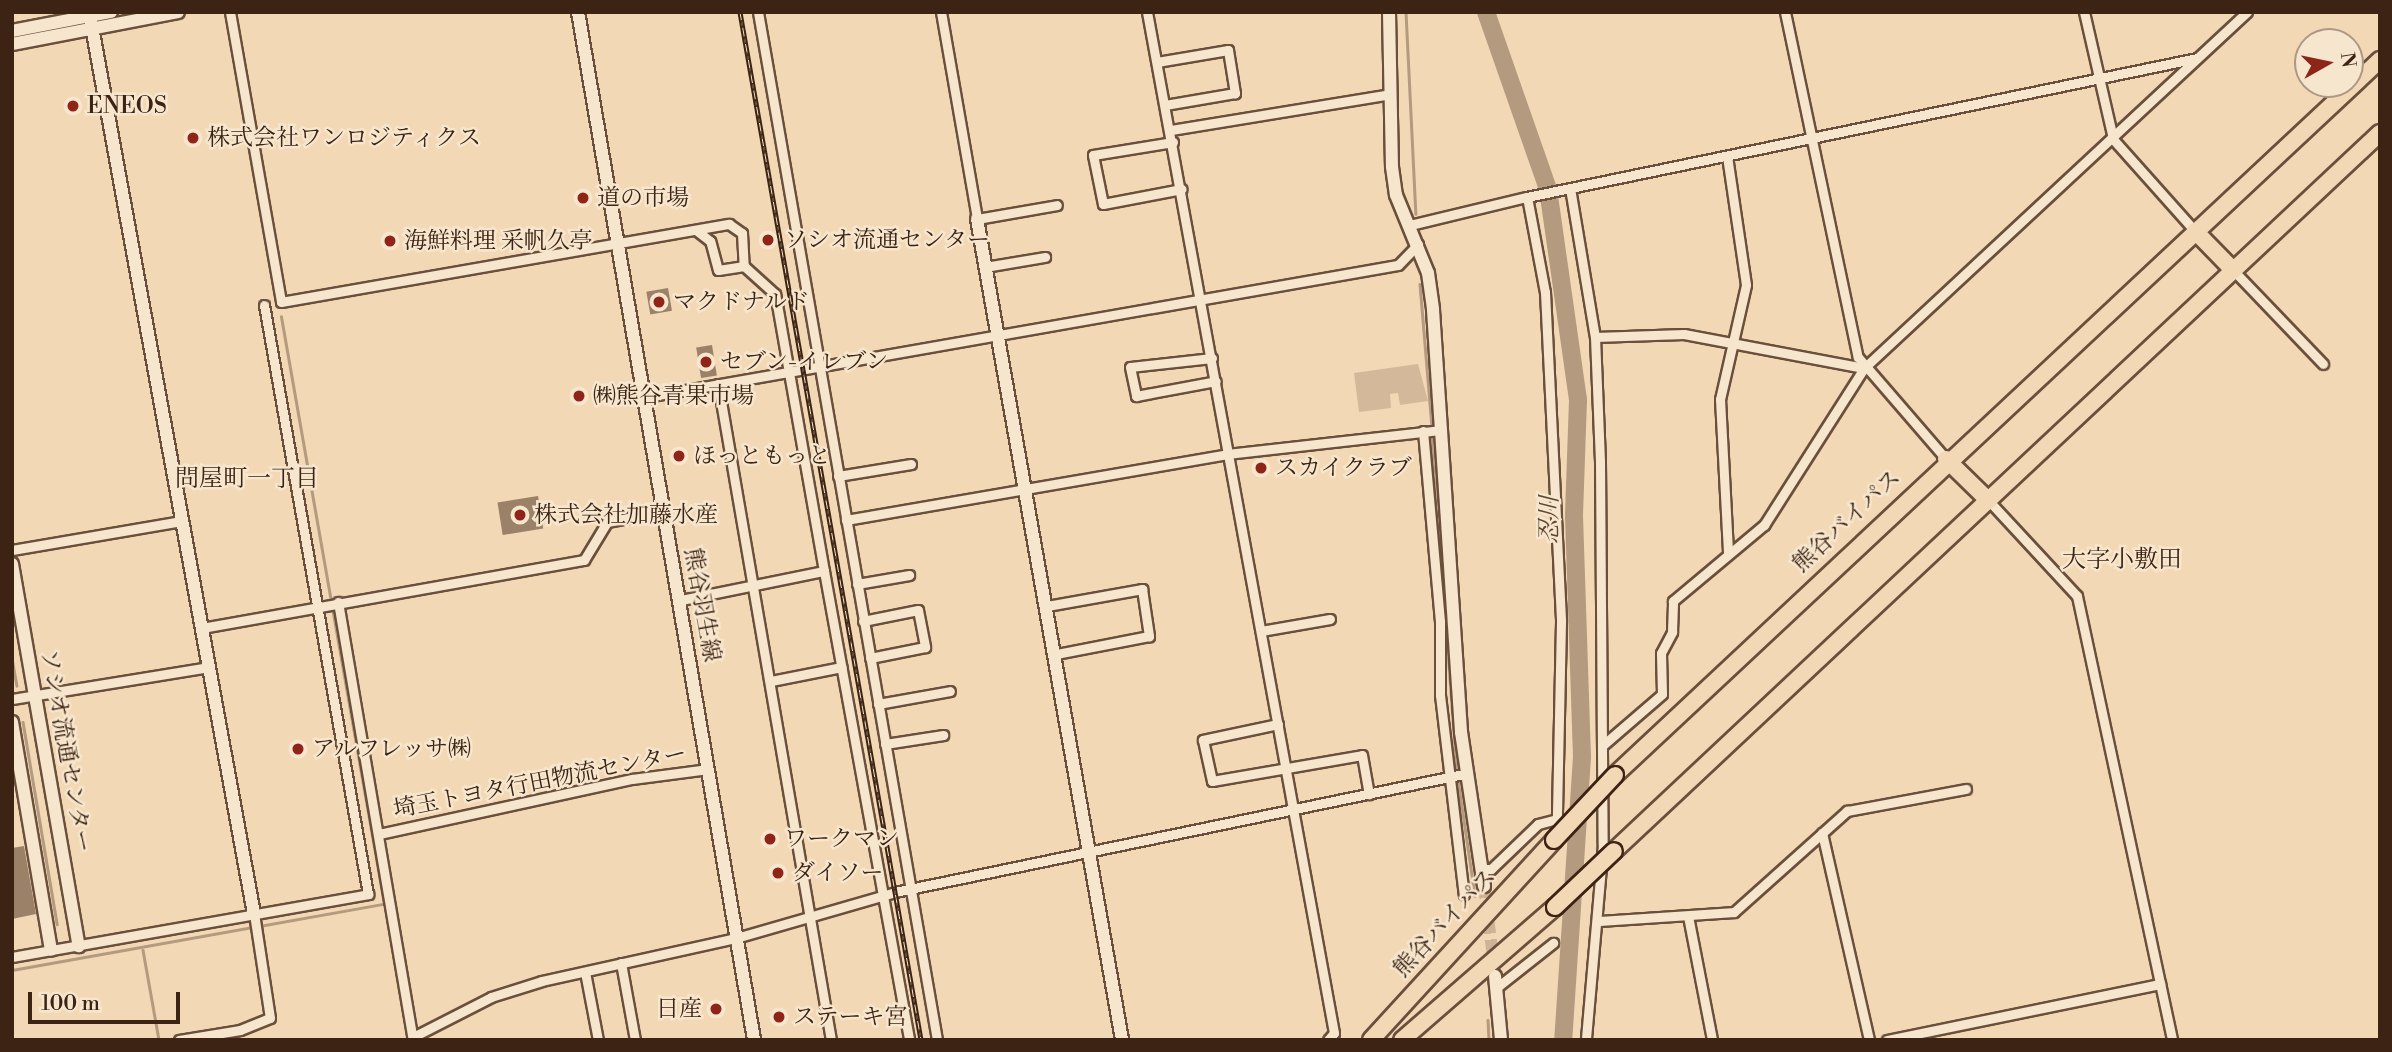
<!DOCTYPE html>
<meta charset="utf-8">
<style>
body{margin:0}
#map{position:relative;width:2392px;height:1052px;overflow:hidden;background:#f2d8b4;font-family:"Libre Bodoni","Noto Serif JP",serif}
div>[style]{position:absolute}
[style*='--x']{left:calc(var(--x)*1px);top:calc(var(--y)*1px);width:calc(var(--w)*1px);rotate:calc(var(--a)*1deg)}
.green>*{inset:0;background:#d3b999}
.stream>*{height:2.5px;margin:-1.25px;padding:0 1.25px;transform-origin:1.25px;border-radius:1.25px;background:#b49a7e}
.river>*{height:18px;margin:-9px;padding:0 9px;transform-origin:9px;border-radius:9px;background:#b49a7e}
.building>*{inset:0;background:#9b8167;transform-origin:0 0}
.secondary-tunnel>*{height:12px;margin-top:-6px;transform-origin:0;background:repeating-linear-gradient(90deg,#ceb494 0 12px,transparent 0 18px)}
.roads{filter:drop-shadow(2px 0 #6a503c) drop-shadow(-2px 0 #6a503c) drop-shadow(0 2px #6a503c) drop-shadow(0 -2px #6a503c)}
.street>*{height:9px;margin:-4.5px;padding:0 4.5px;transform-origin:4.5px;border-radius:4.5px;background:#f7e6ce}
.secondary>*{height:12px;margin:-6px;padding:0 6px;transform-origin:6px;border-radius:6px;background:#f7e6ce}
.highway>*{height:16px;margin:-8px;padding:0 8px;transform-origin:8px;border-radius:8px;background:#f2d8b4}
.rail>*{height:5px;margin-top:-2.5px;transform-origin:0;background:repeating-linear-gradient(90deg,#f7e6ce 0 8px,#3c2314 0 16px);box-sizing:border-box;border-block:2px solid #3c2314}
.bridges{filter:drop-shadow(2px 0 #3c2314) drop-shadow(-2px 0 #3c2314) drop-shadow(0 2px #3c2314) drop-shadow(0 -2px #3c2314)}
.highway-bridge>*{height:16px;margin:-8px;padding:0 8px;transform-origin:8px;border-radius:8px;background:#f2d8b4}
.dots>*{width:19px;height:19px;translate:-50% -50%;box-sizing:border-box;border:4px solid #f7e6ce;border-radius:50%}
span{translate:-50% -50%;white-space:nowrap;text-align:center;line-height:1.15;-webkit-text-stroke:5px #f7e6ce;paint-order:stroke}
.poi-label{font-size:23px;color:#3c2314}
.left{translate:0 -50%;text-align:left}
.right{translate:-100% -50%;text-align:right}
.street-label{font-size:23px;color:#3c2314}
.neighbourhood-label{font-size:24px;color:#3c2314}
.water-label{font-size:24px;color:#604734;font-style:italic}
.frame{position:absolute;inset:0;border:14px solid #3c2314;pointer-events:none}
.north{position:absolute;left:2294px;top:28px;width:70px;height:70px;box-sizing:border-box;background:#f7e6ce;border:2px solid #ac9884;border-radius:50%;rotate:81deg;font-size:19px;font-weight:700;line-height:28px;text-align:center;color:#3c2314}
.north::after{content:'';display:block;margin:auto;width:24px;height:32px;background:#8f2418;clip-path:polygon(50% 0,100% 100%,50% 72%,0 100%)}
.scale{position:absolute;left:28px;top:992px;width:152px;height:32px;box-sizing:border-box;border:4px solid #3c2314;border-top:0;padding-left:9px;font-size:21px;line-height:24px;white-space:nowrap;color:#3c2314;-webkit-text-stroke:5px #f7e6ce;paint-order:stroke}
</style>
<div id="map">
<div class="green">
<i style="clip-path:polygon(1418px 364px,1428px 401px,1400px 405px,1398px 393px,1390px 394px,1391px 408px,1359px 412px,1354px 373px)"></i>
</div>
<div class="stream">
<i style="--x:1406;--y:12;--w:202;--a:87.2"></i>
<i style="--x:1420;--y:284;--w:144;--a:85.2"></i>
<i style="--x:1432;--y:433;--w:340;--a:85.8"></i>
<i style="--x:12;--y:658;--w:28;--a:80"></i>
<i style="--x:23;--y:722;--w:205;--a:80.4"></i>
<i style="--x:1458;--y:779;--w:118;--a:81.7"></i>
<i style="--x:143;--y:950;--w:91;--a:79.9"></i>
<i style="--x:12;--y:970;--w:378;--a:-10.1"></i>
<i style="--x:384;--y:904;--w:596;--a:-99.95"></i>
<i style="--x:1488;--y:1020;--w:20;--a:87"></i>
</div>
<div class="river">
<i style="--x:1486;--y:12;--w:188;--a:70.7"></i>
<i style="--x:1548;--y:189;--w:213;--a:81.9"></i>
<i style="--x:1578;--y:400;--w:116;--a:92"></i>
<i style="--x:1574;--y:516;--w:241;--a:88.1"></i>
<i style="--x:1582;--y:757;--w:284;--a:93.8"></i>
</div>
<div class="building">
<i style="left:668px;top:288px;width:23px;height:22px;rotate:80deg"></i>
<i style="left:712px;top:345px;width:31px;height:16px;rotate:81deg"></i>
<i style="left:538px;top:496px;width:33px;height:41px;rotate:81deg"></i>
<i style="clip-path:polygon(24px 846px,36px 914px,12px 919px,12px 848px)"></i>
</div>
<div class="secondary-tunnel">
<i style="--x:1484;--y:886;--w:80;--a:82.8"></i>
</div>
<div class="roads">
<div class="street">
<i style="--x:230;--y:12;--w:294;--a:80"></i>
<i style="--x:281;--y:302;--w:455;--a:-9.9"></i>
<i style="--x:729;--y:224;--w:16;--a:35"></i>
<i style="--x:742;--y:233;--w:33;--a:87"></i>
<i style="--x:744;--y:266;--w:26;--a:171"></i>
<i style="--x:718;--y:270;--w:30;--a:-105"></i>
<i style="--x:710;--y:241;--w:18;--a:-142"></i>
<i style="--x:758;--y:12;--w:1043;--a:80.12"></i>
<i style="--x:941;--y:12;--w:210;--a:80.1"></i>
<i style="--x:977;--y:219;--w:81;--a:-9.9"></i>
<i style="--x:1147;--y:12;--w:1038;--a:79.62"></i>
<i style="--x:1334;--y:1033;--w:9;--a:131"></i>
<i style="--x:1785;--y:12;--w:353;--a:78.1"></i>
<i style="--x:1858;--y:357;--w:135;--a:49.2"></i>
<i style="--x:2084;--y:12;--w:130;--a:77.1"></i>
<i style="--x:2113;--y:139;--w:123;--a:48.3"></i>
<i style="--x:1157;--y:62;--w:72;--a:-9.6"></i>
<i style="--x:1228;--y:50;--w:44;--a:80.8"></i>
<i style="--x:1235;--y:93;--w:71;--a:170.3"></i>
<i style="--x:1171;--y:130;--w:223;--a:-9.3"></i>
<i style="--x:1173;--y:142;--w:81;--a:170.8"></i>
<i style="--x:1093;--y:155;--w:50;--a:78.5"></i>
<i style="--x:1103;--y:204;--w:80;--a:-10.8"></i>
<i style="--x:1727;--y:156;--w:130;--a:81.6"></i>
<i style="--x:1746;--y:285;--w:117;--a:102.8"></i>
<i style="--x:1720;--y:399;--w:153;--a:87"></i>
<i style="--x:1570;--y:188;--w:151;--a:80.5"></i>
<i style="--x:1595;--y:337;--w:125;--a:87.7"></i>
<i style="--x:1600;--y:462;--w:382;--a:89.6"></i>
<i style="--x:1603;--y:844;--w:197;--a:95"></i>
<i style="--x:1527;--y:197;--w:684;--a:-11.72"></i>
<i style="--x:1410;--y:225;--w:120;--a:-13.5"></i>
<i style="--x:1527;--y:197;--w:97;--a:79.3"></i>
<i style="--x:1545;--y:292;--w:330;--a:87.2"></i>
<i style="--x:1561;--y:622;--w:197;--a:91.2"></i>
<i style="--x:1557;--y:819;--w:20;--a:165"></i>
<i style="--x:1538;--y:824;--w:65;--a:136.2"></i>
<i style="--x:1491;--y:869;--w:9;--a:180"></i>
<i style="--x:985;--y:267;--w:61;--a:-9.5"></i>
<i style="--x:2233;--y:270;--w:130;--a:46.2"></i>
<i style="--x:1595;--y:337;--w:89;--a:-1.9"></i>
<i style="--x:1684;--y:334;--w:183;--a:10.7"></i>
<i style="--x:1212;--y:358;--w:82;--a:173.7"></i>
<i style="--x:1130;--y:367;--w:30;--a:78"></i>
<i style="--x:1136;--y:396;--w:81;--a:-10.6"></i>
<i style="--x:718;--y:384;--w:666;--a:80.23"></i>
<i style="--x:646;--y:397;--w:763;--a:-9.96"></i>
<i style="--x:1398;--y:265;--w:29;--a:-46"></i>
<i style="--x:1423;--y:431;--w:192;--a:84.9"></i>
<i style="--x:1440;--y:622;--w:73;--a:90"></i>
<i style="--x:1440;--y:695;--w:201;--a:83.2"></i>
<i style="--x:838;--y:476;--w:74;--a:-9.3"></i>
<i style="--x:1989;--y:501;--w:129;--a:47.2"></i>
<i style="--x:2077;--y:596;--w:454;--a:77.9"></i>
<i style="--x:846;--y:520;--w:387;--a:-9.8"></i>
<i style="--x:1227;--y:454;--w:214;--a:-6.4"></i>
<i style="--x:12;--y:550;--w:172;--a:-9.7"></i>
<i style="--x:824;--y:571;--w:477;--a:79.7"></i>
<i style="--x:857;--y:584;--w:53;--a:-9.8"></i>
<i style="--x:681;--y:600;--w:146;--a:-11.5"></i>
<i style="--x:824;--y:571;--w:281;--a:-100"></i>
<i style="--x:775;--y:294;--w:42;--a:-137.9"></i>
<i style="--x:338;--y:602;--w:444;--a:80.3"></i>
<i style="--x:1047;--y:606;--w:97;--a:-10.1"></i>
<i style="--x:1142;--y:589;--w:48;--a:81.5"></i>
<i style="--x:1149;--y:636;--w:95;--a:169"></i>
<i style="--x:863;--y:621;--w:56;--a:-11.3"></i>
<i style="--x:918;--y:610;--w:38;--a:79"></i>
<i style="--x:925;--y:647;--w:56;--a:168.7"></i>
<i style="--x:202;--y:628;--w:388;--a:-10.1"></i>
<i style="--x:584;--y:560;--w:44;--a:-58.8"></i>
<i style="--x:607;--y:522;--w:59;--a:-10.7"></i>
<i style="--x:1261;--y:631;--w:70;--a:-9.9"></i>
<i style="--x:771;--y:681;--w:72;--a:-11.2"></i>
<i style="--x:12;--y:699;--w:200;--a:-9.2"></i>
<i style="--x:878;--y:704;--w:73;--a:-10.2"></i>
<i style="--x:1278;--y:724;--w:77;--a:168"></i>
<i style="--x:1203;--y:740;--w:42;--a:77.6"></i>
<i style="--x:1212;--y:781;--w:152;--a:-9.8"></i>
<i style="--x:1362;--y:755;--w:40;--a:80"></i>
<i style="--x:885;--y:744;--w:59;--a:-8.8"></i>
<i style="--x:1603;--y:745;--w:78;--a:-40.8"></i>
<i style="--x:1662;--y:694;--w:41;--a:-91.4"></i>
<i style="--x:1661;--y:653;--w:24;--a:-62"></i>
<i style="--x:1672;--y:632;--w:31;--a:-88"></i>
<i style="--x:1673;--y:601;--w:119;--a:-39.9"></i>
<i style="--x:1764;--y:525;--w:186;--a:-57.5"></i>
<i style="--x:1864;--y:368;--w:523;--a:-42.91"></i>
<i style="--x:1822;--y:833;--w:212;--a:77.2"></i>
<i style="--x:379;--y:834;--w:259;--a:-12.3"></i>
<i style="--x:632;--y:779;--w:77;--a:-7.5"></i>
<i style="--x:1688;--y:916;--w:126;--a:79"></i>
<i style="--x:1600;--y:921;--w:134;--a:-3.8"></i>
<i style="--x:1734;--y:912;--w:152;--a:-41.8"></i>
<i style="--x:1847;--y:811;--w:121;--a:-10.5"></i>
<i style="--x:12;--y:957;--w:362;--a:-10"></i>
<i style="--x:368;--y:894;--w:598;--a:-100.01"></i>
<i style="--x:621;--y:963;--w:78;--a:79.7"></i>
<i style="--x:585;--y:972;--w:69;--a:79.2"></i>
<i style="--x:1496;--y:988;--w:73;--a:-38.3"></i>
<i style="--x:413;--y:1037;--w:88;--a:-27.1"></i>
<i style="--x:491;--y:997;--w:53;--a:-17.4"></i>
<i style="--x:542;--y:981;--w:199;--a:-12.5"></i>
<i style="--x:736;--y:938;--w:166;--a:-16.1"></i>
<i style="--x:895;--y:892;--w:585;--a:-11.73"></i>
<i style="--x:179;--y:1040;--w:62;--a:-9.3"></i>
<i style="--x:240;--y:1030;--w:32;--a:-22"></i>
<i style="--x:270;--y:1018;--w:105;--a:-98.7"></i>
<i style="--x:1887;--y:1040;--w:279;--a:-11.6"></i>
</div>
<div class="secondary">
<i style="--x:578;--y:12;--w:1043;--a:80.28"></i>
<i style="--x:1389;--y:12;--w:155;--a:88.9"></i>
<i style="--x:1392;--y:167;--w:28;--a:82"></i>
<i style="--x:1396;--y:195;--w:84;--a:67.7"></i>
<i style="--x:1428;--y:273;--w:37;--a:82"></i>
<i style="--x:1433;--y:310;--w:423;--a:86.2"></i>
<i style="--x:1461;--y:732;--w:156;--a:81.5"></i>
<i style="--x:90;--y:16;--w:913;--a:79.65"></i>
<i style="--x:12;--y:31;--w:101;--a:-10.9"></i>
<i style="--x:12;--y:44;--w:169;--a:-10.9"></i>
<i style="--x:977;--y:219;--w:834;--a:79.98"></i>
<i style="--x:12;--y:564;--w:388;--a:80.1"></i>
<i style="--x:12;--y:722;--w:231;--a:80.3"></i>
<i style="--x:1495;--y:976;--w:64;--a:84.6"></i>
</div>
<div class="highway">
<i style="--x:2195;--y:231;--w:54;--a:45.7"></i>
<i style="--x:1946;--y:459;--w:60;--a:44.3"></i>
<i style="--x:1615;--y:775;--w:1047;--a:-43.07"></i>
<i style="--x:1614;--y:851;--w:1050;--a:-43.15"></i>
<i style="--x:1371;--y:1040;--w:271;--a:-47.5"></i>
<i style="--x:1402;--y:1040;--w:203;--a:-41"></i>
</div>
</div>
<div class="rail">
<i style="--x:740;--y:12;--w:1044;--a:80.01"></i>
</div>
<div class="bridges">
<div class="highway-bridge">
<i style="--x:1554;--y:840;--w:89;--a:-46.8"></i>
<i style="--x:1555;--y:907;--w:81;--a:-43.5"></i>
</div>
</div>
<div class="dots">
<i style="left:73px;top:106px;background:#8f2418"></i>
<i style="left:193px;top:138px;background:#8f2418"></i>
<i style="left:583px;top:198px;background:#8f2418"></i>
<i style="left:768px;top:240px;background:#8f2418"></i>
<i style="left:390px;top:241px;background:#8f2418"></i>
<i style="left:659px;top:302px;background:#8f2418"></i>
<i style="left:706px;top:362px;background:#8f2418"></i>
<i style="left:579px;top:396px;background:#8f2418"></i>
<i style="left:679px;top:456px;background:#8f2418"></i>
<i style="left:1261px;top:468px;background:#8f2418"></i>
<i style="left:520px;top:515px;background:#8f2418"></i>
<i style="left:298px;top:749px;background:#8f2418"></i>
<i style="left:770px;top:839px;background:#8f2418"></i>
<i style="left:778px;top:873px;background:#8f2418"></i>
<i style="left:716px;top:1009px;background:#8f2418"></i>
<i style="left:779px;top:1017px;background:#8f2418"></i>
</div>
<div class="poi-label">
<span class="left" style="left:87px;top:106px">ENEOS</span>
<span class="left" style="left:207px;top:138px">株式会社ワンロジティクス</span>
<span class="left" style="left:597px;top:198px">道の市場</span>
<span class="left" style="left:784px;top:240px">ソシオ流通センター</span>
<span class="left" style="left:404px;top:241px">海鮮料理 采帆久亭</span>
<span class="left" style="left:673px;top:302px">マクドナルド</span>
<span class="left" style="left:720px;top:362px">セブン-イレブン</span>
<span class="left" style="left:593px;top:396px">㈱熊谷青果市場</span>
<span class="left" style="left:693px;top:456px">ほっともっと</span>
<span class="left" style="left:1275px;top:468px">スカイクラブ</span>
<span class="left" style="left:534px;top:515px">株式会社加藤水産</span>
<span class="left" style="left:312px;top:749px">アルフレッサ㈱</span>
<span class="left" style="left:784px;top:839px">ワークマン</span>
<span class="left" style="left:792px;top:873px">ダイソー</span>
<span class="right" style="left:702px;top:1009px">日産</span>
<span class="left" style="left:793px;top:1017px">ステーキ宮</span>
</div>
<div class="street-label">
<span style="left:1847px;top:521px;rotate:-43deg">熊谷バイパス</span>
<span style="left:702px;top:605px;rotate:80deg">熊谷羽生線</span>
<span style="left:66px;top:751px;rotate:80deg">ソシオ流通センター</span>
<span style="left:540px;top:782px;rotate:-11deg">埼玉トヨタ行田物流センター</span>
<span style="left:1445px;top:923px;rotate:-47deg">熊谷バイパス</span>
</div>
<div class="neighbourhood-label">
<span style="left:247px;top:480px">問屋町一丁目</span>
<span style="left:2122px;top:561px">大字小敷田</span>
</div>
<div class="water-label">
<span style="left:1551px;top:520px;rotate:-90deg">忍川</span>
</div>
<div class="frame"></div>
<div class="north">N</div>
<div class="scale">100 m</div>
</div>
